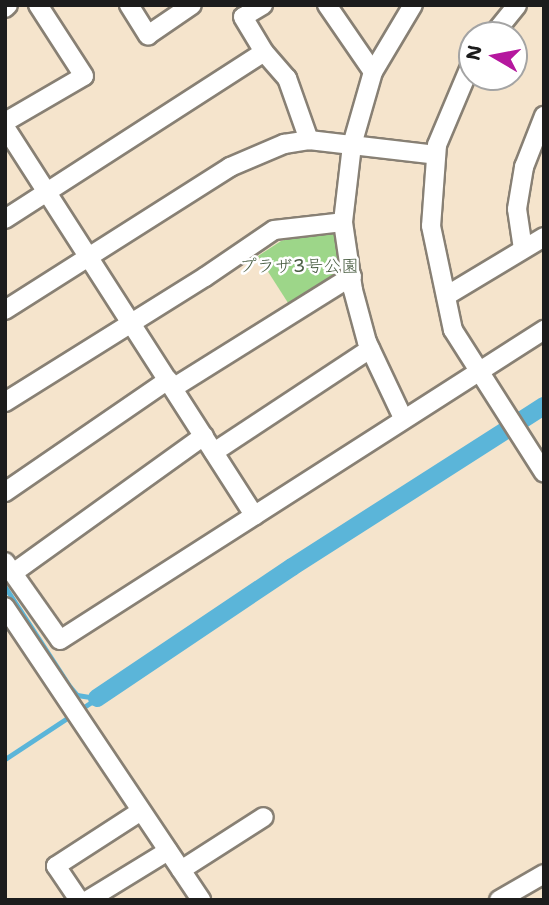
<!DOCTYPE html>
<meta charset="utf-8">
<style>
body{margin:0}
#map{position:relative;width:549px;height:905px;overflow:hidden;background:#f5e4cc;font-family:"Shantell Sans","Klee One",sans-serif}
div>[style]{position:absolute}
[style*='--x']{left:calc(var(--x)*1px);top:calc(var(--y)*1px);width:calc(var(--w)*1px);rotate:calc(var(--a)*1deg)}
.green>*{inset:0;background:#9dd689}
.stream>*{height:5px;margin:-2.5px;padding:0 2.5px;transform-origin:2.5px;border-radius:2.5px;background:#5bb5d9}
.canal>*{height:18px;margin:-9px;padding:0 9px;transform-origin:9px;border-radius:9px;background:#5bb5d9}
.roads{filter:drop-shadow(2px 0 #888074) drop-shadow(-2px 0 #888074) drop-shadow(0 2px #888074) drop-shadow(0 -2px #888074)}
.minor>*{height:18px;margin:-9px;padding:0 9px;transform-origin:9px;border-radius:9px;background:#fff}
span{translate:-50% -50%;white-space:nowrap;text-align:center;line-height:1.15;-webkit-text-stroke:5px #fff;paint-order:stroke}
.park-label{font-size:18px;color:#495d42}
.frame{position:absolute;inset:0;border:7px solid #1c1c1c;pointer-events:none}
.north{position:absolute;left:458px;top:21px;width:70px;height:70px;box-sizing:border-box;background:#fff;border:2px solid #a4a4a4;border-radius:50%;rotate:280deg;font-size:19px;font-weight:700;line-height:28px;text-align:center;color:#1c1c1c}
.north::after{content:'';display:block;margin:auto;width:24px;height:32px;background:#b5179e;clip-path:polygon(50% 0,100% 100%,50% 72%,0 100%)}
</style>
<div id="map">
<div class="green">
<i style="clip-path:polygon(334px 229px,342px 236px,345px 266px,341px 275px,290px 306px,258px 256px,281px 241px,311px 231px)"></i>
</div>
<div class="stream">
<i style="--x:5;--y:587;--w:119;--a:57"></i>
<i style="--x:70;--y:687;--w:11;--a:49"></i>
<i style="--x:77;--y:695;--w:20;--a:9"></i>
<i style="--x:5;--y:759;--w:109;--a:-33.4"></i>
</div>
<div class="canal">
<i style="--x:97;--y:698;--w:235;--a:-33.9"></i>
<i style="--x:292;--y:567;--w:299;--a:-32.6"></i>
</div>
<div class="roads">
<div class="minor">
<i style="--x:129;--y:5;--w:36;--a:58"></i>
<i style="--x:148;--y:35;--w:53;--a:-34.3"></i>
<i style="--x:263;--y:5;--w:23;--a:149"></i>
<i style="--x:243;--y:17;--w:41;--a:59"></i>
<i style="--x:264;--y:52;--w:35;--a:49"></i>
<i style="--x:287;--y:78;--w:66;--a:70.5"></i>
<i style="--x:327;--y:5;--w:81;--a:55.5"></i>
<i style="--x:5;--y:8;--w:4;--a:-45"></i>
<i style="--x:493;--y:35;--w:38;--a:-51"></i>
<i style="--x:472;--y:62;--w:90;--a:112.9"></i>
<i style="--x:437;--y:145;--w:81;--a:94.2"></i>
<i style="--x:431;--y:226;--w:106;--a:78.1"></i>
<i style="--x:453;--y:330;--w:169;--a:57.5"></i>
<i style="--x:5;--y:122;--w:91;--a:-30.2"></i>
<i style="--x:84;--y:76;--w:85;--a:-122.9"></i>
<i style="--x:5;--y:127;--w:462;--a:57.3"></i>
<i style="--x:5;--y:219;--w:308;--a:-32.8"></i>
<i style="--x:523;--y:249;--w:40;--a:-98.5"></i>
<i style="--x:517;--y:209;--w:43;--a:-80.5"></i>
<i style="--x:524;--y:167;--w:55;--a:-68.6"></i>
<i style="--x:446;--y:296;--w:114;--a:-31"></i>
<i style="--x:5;--y:310;--w:267;--a:-32.4"></i>
<i style="--x:230;--y:167;--w:59;--a:-23.1"></i>
<i style="--x:284;--y:144;--w:25;--a:-9"></i>
<i style="--x:309;--y:140;--w:128;--a:6.7"></i>
<i style="--x:173;--y:388;--w:211;--a:-32"></i>
<i style="--x:5;--y:402;--w:236;--a:-32"></i>
<i style="--x:205;--y:277;--w:83;--a:-34.3"></i>
<i style="--x:274;--y:230;--w:69;--a:-6.6"></i>
<i style="--x:403;--y:418;--w:84;--a:-115.3"></i>
<i style="--x:367;--y:342;--w:54;--a:-105.1"></i>
<i style="--x:353;--y:290;--w:69;--a:-98.4"></i>
<i style="--x:343;--y:222;--w:78;--a:-83.3"></i>
<i style="--x:352;--y:145;--w:76;--a:-74"></i>
<i style="--x:373;--y:72;--w:78;--a:-59.2"></i>
<i style="--x:214;--y:452;--w:187;--a:-33.4"></i>
<i style="--x:5;--y:492;--w:198;--a:-34.5"></i>
<i style="--x:5;--y:562;--w:95;--a:54.8"></i>
<i style="--x:60;--y:640;--w:575;--a:-32.64"></i>
<i style="--x:13;--y:573;--w:235;--a:-35.7"></i>
<i style="--x:5;--y:607;--w:353;--a:56.2"></i>
<i style="--x:181;--y:870;--w:98;--a:-32.6"></i>
<i style="--x:79;--y:900;--w:41;--a:-124.1"></i>
<i style="--x:56;--y:866;--w:101;--a:-32.9"></i>
<i style="--x:88;--y:900;--w:94;--a:-31.5"></i>
<i style="--x:499;--y:900;--w:52;--a:-30"></i>
</div>
</div>
<div class="park-label">
<span style="left:299px;top:266px">プラザ3号公園</span>
</div>
<div class="frame"></div>
<div class="north">N</div>
</div>
